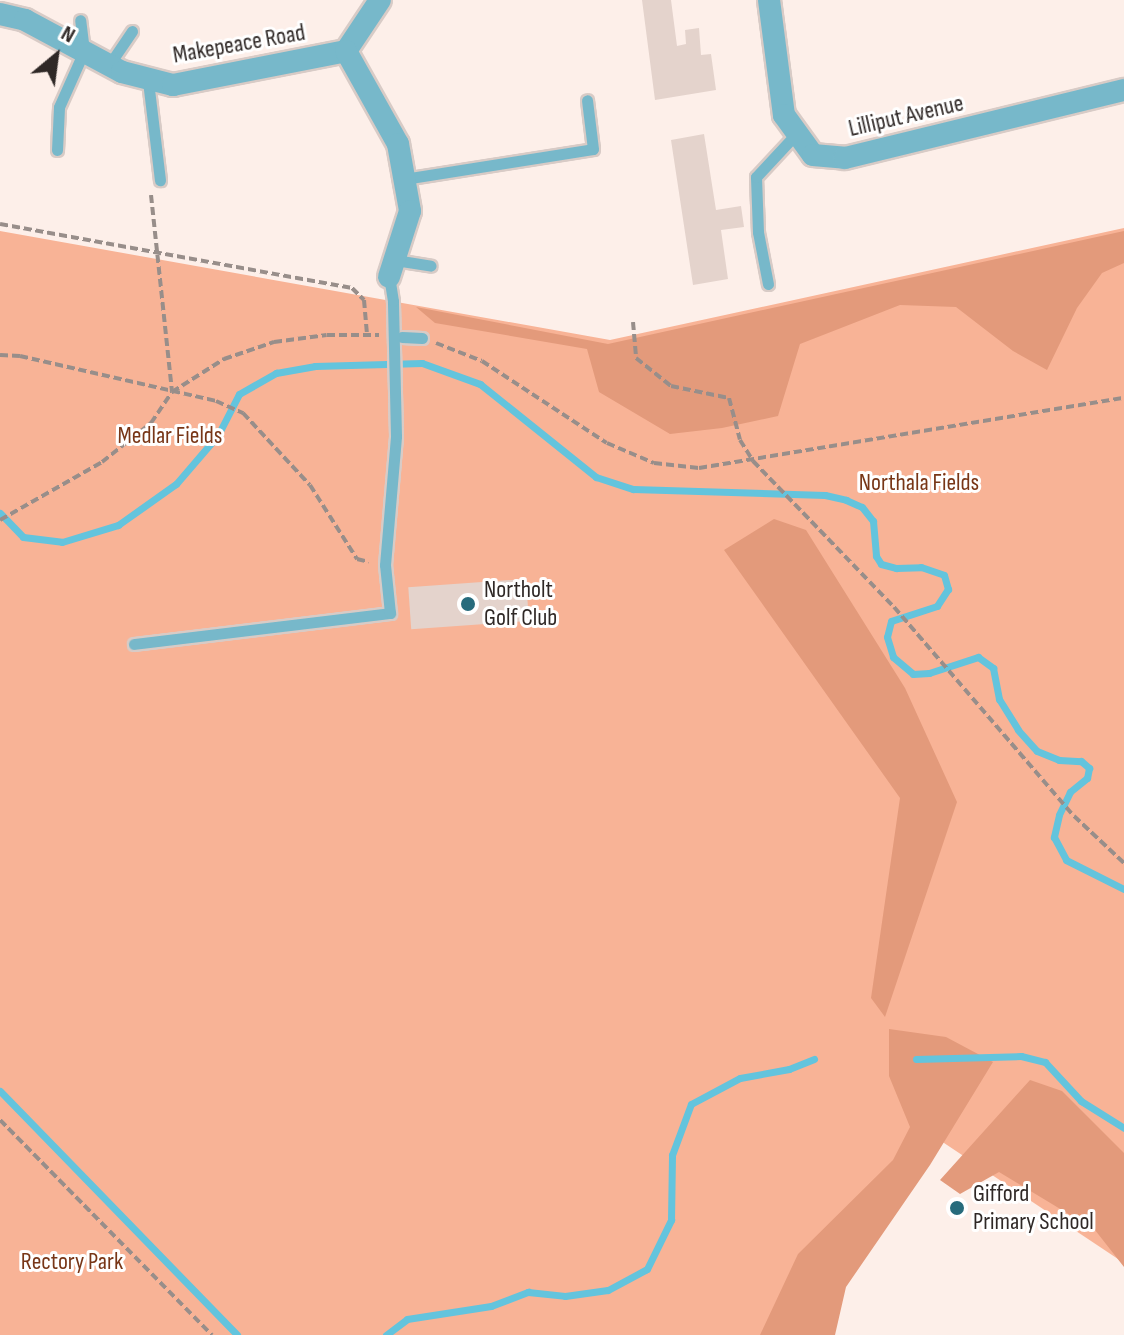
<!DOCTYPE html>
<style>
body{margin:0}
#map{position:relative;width:1124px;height:1335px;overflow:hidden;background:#fdefe9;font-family:"Sofia Sans Condensed",sans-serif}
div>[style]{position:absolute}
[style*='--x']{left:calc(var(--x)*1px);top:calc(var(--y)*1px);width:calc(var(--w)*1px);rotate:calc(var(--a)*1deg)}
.green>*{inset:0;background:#f8b396}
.forest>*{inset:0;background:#e39a7b}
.stream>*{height:7px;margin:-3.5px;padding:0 3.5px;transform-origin:3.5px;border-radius:3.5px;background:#63c4dd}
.building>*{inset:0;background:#e4d3cc;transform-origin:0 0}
.path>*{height:4px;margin-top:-2px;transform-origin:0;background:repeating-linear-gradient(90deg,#988e8a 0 8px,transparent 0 12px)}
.roads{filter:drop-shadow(2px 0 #d8cbc6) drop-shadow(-2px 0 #d8cbc6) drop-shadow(0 2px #d8cbc6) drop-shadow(0 -2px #d8cbc6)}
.service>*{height:11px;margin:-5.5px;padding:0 5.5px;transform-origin:5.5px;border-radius:5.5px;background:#77b8ca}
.minor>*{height:22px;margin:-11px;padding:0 11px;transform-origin:11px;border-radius:11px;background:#77b8ca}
.dots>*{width:22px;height:22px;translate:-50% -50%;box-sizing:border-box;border:4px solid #fff;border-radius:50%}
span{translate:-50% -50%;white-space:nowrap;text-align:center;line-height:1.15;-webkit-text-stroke:6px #fff;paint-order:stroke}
.street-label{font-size:24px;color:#2f2826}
.park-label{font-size:24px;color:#783617}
.poi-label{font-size:24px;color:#2f2826}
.left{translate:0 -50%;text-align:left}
.north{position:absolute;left:16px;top:16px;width:80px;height:80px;-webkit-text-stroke:6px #fff;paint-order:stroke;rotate:29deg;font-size:22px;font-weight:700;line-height:32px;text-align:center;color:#2f2826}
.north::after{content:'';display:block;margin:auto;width:28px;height:36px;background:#2f2826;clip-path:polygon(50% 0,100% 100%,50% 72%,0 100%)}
</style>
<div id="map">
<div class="green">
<i style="clip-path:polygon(1124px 228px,1124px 1263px,920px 1127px,816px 1335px,0 1335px,0 231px,610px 340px)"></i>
</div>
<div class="forest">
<i style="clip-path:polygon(1124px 231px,1124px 263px,1102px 273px,1077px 308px,1047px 370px,1013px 351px,956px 307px,900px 305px,800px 344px,778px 416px,722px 428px,670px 434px,599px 392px,587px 349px,435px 323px,416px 307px,608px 344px)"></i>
<i style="clip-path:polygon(774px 519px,806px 530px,905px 688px,957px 802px,885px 1017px,871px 998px,900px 798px,724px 550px)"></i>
<i style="clip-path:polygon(889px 1029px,946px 1037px,993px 1062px,930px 1165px,846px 1287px,835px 1335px,760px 1335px,798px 1254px,893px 1160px,910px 1127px,889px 1076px)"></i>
<i style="clip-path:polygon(1030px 1080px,1062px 1091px,1124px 1153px,1124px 1267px,1095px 1230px,999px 1172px,960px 1194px,940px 1180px)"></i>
</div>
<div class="stream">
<i style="--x:0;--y:513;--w:33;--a:46"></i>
<i style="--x:23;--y:537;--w:39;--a:7"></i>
<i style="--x:62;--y:542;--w:59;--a:-16.9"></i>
<i style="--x:118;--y:525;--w:71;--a:-35.3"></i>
<i style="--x:176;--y:484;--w:65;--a:-49.4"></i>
<i style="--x:218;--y:435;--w:46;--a:-62.9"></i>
<i style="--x:239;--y:394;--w:43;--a:-29.6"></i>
<i style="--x:276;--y:373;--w:40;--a:-10"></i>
<i style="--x:315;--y:366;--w:107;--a:-1.6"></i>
<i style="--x:422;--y:363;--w:62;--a:19.9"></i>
<i style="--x:480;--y:384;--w:149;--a:38.7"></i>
<i style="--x:596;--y:477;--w:39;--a:18"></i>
<i style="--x:633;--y:489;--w:192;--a:1.8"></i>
<i style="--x:825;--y:495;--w:22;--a:13"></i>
<i style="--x:846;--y:500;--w:17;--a:24"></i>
<i style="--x:862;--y:507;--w:18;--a:52"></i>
<i style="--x:873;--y:521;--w:35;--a:85"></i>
<i style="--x:876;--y:556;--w:9;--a:58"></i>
<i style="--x:881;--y:564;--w:16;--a:15"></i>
<i style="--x:896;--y:568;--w:25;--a:-2"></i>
<i style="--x:921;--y:567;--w:24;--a:19"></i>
<i style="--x:944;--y:575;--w:15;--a:74"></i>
<i style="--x:948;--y:589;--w:20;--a:123"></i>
<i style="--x:937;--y:606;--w:48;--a:161.9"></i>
<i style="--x:891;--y:621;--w:16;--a:104"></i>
<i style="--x:887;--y:637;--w:21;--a:73"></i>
<i style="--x:893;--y:657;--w:26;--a:40"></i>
<i style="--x:913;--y:674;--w:16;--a:-4"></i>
<i style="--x:929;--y:673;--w:52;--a:-18.1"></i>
<i style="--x:978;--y:657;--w:19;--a:36"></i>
<i style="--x:993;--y:668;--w:32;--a:79"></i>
<i style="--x:999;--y:699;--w:36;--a:58"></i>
<i style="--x:1018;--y:730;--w:28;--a:48"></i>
<i style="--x:1037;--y:751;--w:24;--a:22"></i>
<i style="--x:1059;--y:760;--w:22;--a:3"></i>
<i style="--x:1081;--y:761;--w:11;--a:41"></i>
<i style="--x:1089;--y:768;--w:10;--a:101"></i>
<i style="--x:1087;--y:778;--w:22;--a:141"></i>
<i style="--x:1070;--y:792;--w:25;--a:116"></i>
<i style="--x:1059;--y:815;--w:23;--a:103"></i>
<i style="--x:1054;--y:837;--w:26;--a:62"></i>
<i style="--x:1066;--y:860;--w:65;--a:26.6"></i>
<i style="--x:916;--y:1059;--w:105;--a:-1.6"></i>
<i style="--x:1021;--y:1056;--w:25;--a:14"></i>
<i style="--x:1045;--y:1062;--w:53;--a:47.3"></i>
<i style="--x:1081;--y:1101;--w:51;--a:32.1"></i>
<i style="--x:0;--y:1091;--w:340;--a:45.8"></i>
<i style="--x:386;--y:1335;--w:26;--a:-37"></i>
<i style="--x:407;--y:1319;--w:85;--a:-8.8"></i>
<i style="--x:491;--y:1306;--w:40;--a:-21"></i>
<i style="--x:528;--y:1292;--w:37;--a:6"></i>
<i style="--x:565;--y:1296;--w:43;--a:-7.9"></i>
<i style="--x:608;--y:1290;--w:44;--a:-28.3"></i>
<i style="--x:647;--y:1269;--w:55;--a:-63.9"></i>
<i style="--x:671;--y:1220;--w:65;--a:-89.1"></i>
<i style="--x:672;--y:1155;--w:54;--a:-69.6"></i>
<i style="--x:691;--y:1104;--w:55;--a:-28"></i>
<i style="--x:740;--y:1078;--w:50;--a:-10.4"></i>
<i style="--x:789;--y:1069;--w:27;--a:-22"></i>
</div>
<div class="building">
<i style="clip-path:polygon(642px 0,671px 0,677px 46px,686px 44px,685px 30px,699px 28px,701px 55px,711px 54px,716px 90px,655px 100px)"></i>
<i style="clip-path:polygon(704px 134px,716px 210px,741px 206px,744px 227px,721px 230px,728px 279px,693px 285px,671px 140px)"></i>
<i style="left:526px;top:579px;width:42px;height:118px;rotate:86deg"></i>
</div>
<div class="path">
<i style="--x:151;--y:195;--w:198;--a:83.9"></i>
<i style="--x:0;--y:224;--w:358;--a:10.3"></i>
<i style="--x:352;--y:288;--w:17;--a:45"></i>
<i style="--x:364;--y:300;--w:34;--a:85"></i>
<i style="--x:633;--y:322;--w:36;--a:85"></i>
<i style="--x:636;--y:358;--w:45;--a:38.7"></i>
<i style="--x:671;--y:386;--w:59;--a:11.7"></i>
<i style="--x:729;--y:398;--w:43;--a:75.3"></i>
<i style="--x:740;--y:440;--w:25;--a:58"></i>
<i style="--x:753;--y:461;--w:203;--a:46"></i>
<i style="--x:894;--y:607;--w:276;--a:49.3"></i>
<i style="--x:1074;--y:816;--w:69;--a:43.2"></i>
<i style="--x:436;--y:343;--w:49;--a:21.4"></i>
<i style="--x:482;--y:361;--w:149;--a:33.3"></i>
<i style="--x:607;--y:443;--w:51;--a:23.1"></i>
<i style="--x:654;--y:463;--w:45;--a:6.3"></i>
<i style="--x:699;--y:468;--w:431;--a:-9.4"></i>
<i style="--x:0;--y:355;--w:20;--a:3"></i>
<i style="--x:20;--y:356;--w:201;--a:12.9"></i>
<i style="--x:216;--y:401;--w:30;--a:24"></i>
<i style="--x:243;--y:413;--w:98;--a:47.1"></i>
<i style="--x:310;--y:485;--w:88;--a:57.6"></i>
<i style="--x:357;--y:559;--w:12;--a:14"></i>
<i style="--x:0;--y:520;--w:117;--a:-29.6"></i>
<i style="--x:102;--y:462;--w:63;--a:-38.5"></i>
<i style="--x:151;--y:423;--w:37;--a:-56"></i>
<i style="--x:172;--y:392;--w:62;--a:-32.4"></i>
<i style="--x:224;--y:359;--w:53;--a:-18.8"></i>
<i style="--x:274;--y:342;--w:53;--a:-7.5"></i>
<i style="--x:327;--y:335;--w:52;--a:0"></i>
<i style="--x:0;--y:1120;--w:302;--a:45.4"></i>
</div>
<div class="roads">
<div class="service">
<i style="--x:109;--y:65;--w:41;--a:-55.9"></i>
<i style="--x:148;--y:81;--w:100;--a:83.1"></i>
<i style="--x:57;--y:150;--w:43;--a:-87.3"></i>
<i style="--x:59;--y:107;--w:61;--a:-65.9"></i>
<i style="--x:84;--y:51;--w:31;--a:-97"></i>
<i style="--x:404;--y:179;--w:191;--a:-9"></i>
<i style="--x:593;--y:149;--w:49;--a:-97"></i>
<i style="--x:395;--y:260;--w:36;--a:9"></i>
<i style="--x:768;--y:284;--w:53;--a:-100.9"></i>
<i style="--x:758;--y:232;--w:55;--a:-92.1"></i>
<i style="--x:756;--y:177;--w:60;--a:-47"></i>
<i style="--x:402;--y:337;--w:20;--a:3"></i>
<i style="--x:134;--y:644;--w:258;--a:-6.9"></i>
<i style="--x:390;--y:613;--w:48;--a:-95.9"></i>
<i style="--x:385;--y:565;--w:129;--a:-85.1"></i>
<i style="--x:396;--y:436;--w:135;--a:-91.3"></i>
<i style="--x:393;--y:301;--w:24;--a:-99"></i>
</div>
<div class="minor">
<i style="--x:769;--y:0;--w:116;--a:82.6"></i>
<i style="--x:784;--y:115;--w:49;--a:54.1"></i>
<i style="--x:813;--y:155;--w:32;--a:5"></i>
<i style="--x:845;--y:158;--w:287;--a:-13.7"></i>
<i style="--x:0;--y:14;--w:26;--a:13"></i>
<i style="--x:25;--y:20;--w:110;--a:28.2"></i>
<i style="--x:122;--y:72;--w:53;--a:14.3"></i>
<i style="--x:173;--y:85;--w:176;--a:-11.1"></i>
<i style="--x:346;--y:51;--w:61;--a:-56.3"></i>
<i style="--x:346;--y:51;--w:107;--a:60.8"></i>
<i style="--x:398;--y:144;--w:68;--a:79.8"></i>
<i style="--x:410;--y:211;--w:69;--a:107.7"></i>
</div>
</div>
<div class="dots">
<i style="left:468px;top:604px;background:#276b7c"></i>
<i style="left:957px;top:1208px;background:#276b7c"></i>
</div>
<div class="street-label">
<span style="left:239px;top:44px;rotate:-10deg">Makepeace Road</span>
<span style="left:906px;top:116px;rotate:-13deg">Lilliput Avenue</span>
</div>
<div class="park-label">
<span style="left:170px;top:436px">Medlar Fields</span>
<span style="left:919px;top:483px">Northala Fields</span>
<span style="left:72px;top:1262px">Rectory Park</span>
</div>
<div class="poi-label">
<span class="left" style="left:484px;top:604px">Northolt<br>Golf Club</span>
<span class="left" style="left:973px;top:1208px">Gifford<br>Primary School</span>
</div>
<div class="north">N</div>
</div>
